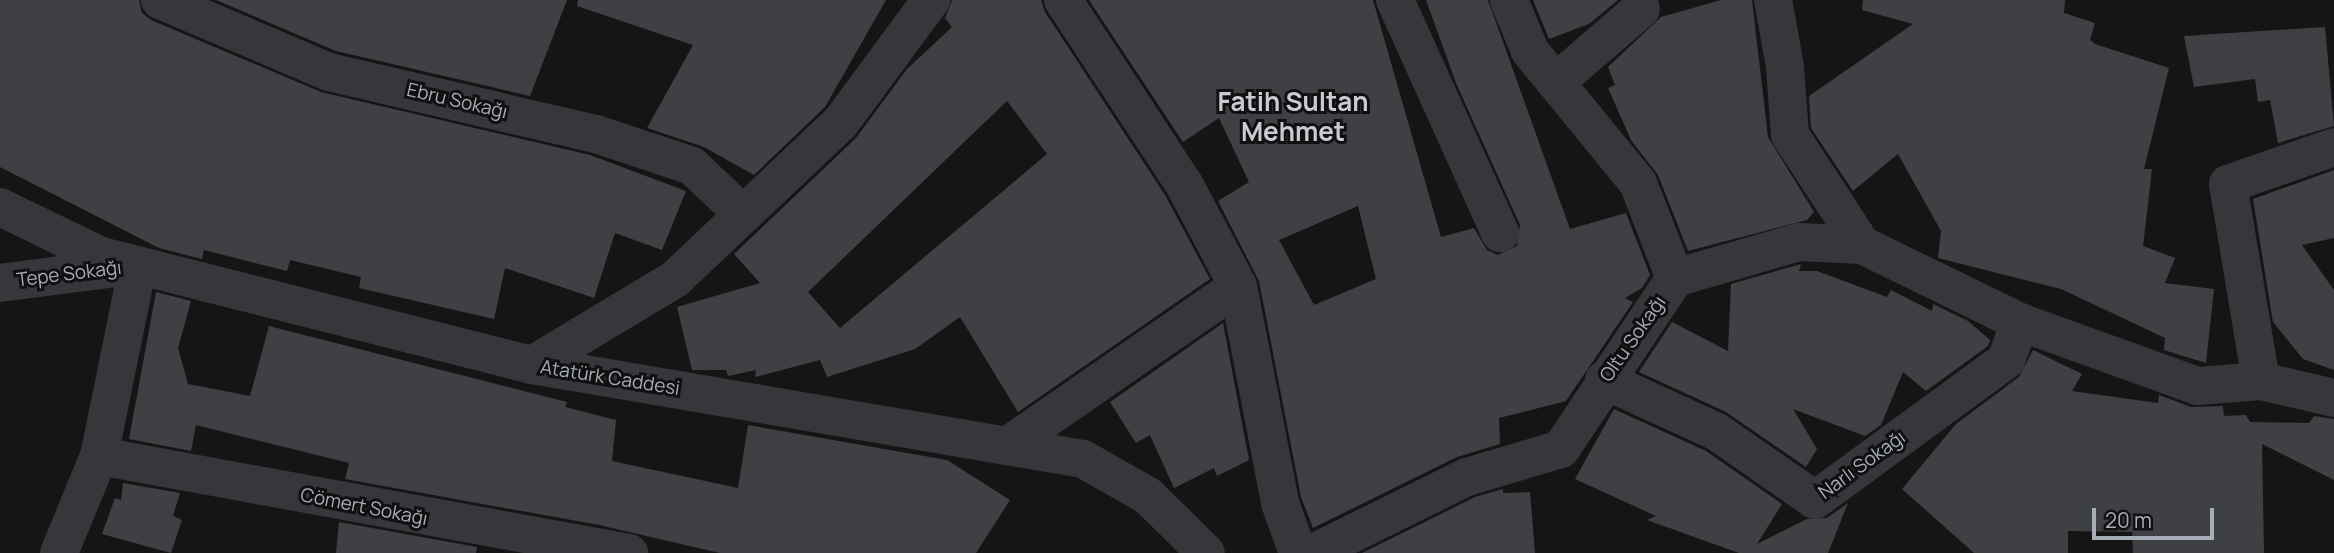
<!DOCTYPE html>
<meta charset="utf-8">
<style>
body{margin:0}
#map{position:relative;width:2334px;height:553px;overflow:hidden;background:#151516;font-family:Manrope,sans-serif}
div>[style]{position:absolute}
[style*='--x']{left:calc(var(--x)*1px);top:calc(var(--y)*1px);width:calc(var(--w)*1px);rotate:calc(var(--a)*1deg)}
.building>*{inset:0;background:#3f4043}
.street>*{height:38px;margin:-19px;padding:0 19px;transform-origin:19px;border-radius:19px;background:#36373b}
span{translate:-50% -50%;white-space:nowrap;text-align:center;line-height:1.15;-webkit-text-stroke:6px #101011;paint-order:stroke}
.street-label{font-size:19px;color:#a7adb6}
.district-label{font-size:26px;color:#c8cbd2;font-weight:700}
.scale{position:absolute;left:2092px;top:508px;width:122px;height:32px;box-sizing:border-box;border:4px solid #a7adb6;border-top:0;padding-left:9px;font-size:21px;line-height:24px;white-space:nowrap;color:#a7adb6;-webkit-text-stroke:5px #101011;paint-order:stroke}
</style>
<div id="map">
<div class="building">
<i style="clip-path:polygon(0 0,139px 0,142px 13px,151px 20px,321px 92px,590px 155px,686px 191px,662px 250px,615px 233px,594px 298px,505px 268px,494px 319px,359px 288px,361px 277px,290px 260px,287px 271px,204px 250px,202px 259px,159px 248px,0 167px)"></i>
<i style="clip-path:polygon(216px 0,567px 0,530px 96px,336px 51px)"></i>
<i style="clip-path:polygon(578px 0,886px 0,825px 107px,754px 175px,704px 147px,647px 128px,693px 45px,577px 6px)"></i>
<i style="clip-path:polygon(evenodd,952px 0,1041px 0,1045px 12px,1165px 195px,1210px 279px,1018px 412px,960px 317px,915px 349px,827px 377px,820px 360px,755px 377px,756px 370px,728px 376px,726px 370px,692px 370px,677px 307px,760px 283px,734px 254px,856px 138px,907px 69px,952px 27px,945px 18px,952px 0,1007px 101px,1047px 154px,840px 328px,808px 292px,1007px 101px)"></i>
<i style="clip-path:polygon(evenodd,1089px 0,1373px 0,1441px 237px,1474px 228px,1487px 250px,1498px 255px,1517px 246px,1520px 225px,1456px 83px,1426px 0,1488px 0,1570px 229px,1626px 213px,1650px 275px,1642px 288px,1625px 298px,1633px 302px,1566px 401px,1499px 418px,1500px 444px,1457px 457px,1313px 528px,1301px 497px,1259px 281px,1218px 201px,1249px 182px,1219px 118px,1183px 142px,1089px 0,1358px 206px,1376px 279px,1314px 305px,1279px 240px,1358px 206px)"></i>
<i style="clip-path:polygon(1533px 0,1618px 0,1589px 24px,1549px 39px)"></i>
<i style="clip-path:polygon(1721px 0,1752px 0,1768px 137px,1814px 212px,1807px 220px,1688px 251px,1658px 175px,1631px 140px,1608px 88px,1615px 85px,1608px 67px,1661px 17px)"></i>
<i style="clip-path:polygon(1863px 0,2065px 0,2064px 13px,2095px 23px,2090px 40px,2095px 44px,2169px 68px,2144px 169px,2152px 169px,2143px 246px,2175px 258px,2165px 283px,2214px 289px,2206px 363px,2164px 350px,2165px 338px,2061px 289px,1938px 258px,1941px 231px,1898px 154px,1853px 191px,1811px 128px,1809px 96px,1913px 24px,1862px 10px)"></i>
<i style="clip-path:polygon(2325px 27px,2334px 126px,2278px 143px,2270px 100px,2258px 102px,2255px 79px,2194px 87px,2184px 36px)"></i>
<i style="clip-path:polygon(2334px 170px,2334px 238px,2302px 245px,2334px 290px,2334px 370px,2303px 359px,2273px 322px,2253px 199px)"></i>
<i style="clip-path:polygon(1801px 264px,1799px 271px,1817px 271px,1887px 297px,1891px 290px,1932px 311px,1933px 304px,1968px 321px,1990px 340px,1988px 346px,1926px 391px,1903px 372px,1881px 425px,1865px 436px,1793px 409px,1817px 449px,1806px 467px,1726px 412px,1639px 372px,1672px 322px,1728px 351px,1731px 284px)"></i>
<i style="clip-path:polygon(156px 292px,191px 301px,178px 348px,188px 384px,250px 396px,269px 326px,567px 402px,565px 407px,616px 420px,612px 461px,738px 488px,748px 425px,947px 460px,1010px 500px,976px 553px,720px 553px,599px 525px,345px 479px,349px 463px,196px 425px,191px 451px,129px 439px)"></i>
<i style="clip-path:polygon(1223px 323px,1249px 460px,1217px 476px,1214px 468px,1174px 488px,1150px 435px,1136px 443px,1110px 402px)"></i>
<i style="clip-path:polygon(2033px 350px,2082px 374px,2072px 391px,2158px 403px,2159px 395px,2191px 407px,2223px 406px,2224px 416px,2246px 415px,2250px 422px,2309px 423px,2314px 416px,2334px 419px,2334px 480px,2262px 444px,2264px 553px,2133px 553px,2132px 532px,2068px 531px,2068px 553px,1974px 553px,1902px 489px,1956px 424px,2019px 377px)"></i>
<i style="clip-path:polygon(1614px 409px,1706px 451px,1782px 504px,1757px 544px,1807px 519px,1827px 518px,1848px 503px,1828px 553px,1739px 553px,1647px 520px,1656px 516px,1575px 479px)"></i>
<i style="clip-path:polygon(123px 483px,180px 493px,173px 516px,182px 520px,171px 553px,102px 534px,115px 498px,121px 500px)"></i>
<i style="clip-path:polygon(1503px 489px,1503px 493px,1530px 492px,1535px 553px,1362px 553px,1475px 497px)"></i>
<i style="clip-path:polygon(339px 522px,477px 547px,476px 553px,336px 553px)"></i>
</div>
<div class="street">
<i style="--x:160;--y:0;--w:184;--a:23.1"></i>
<i style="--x:329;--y:72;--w:274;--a:13.1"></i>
<i style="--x:596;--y:134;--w:101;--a:18.4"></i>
<i style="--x:692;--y:166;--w:70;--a:43.3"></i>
<i style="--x:1063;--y:0;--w:220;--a:56.7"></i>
<i style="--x:1184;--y:184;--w:115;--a:62.1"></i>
<i style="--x:1238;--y:286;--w:221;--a:79"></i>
<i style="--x:1280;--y:503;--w:53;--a:70.2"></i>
<i style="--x:1395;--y:0;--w:256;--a:65.7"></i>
<i style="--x:1773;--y:0;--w:68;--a:79.8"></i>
<i style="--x:1785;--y:67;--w:68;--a:85.8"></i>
<i style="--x:1790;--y:135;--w:131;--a:56.8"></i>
<i style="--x:1556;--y:82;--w:112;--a:-40.7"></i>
<i style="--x:0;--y:207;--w:112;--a:25.9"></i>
<i style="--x:101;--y:256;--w:445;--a:14.2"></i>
<i style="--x:532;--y:365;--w:559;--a:9.68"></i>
<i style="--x:1083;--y:459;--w:75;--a:29.6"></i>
<i style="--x:1148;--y:496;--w:81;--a:44.5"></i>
<i style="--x:1675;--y:278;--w:129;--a:-16.2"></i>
<i style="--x:1799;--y:242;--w:63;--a:2.7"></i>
<i style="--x:1862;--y:245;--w:176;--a:26"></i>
<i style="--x:2020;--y:322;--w:189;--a:19.8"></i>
<i style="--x:2198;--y:386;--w:63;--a:-4.5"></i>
<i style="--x:2261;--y:381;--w:200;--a:-99.5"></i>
<i style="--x:2228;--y:184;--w:112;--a:-19.2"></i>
<i style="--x:0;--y:283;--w:139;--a:-7.4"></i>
<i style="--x:138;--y:265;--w:195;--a:101.5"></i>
<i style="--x:99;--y:456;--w:105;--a:112.4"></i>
<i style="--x:532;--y:365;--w:167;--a:-31"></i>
<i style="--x:675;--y:279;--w:228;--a:-43.4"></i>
<i style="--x:841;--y:122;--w:152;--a:-53.6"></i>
<i style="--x:1604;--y:380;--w:124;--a:24.7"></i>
<i style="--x:1717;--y:432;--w:119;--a:34.8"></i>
<i style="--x:1815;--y:500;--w:237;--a:-36.2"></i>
<i style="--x:2006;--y:360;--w:40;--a:-69.8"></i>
<i style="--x:2261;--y:381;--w:75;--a:13.1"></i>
<i style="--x:1010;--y:444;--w:277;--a:-34.7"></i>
<i style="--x:99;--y:456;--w:539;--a:10.37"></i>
<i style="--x:1313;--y:553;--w:172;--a:-26.3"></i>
<i style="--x:1467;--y:477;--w:98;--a:-16.6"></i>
<i style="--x:1561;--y:449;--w:206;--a:-56.3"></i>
<i style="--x:1675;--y:278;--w:102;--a:-111.3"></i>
<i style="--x:1638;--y:183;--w:171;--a:-129.3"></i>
<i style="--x:1530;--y:51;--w:55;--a:-112.4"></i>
</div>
<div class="street-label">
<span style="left:457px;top:101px;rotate:13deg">Ebru Sokağı</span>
<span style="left:69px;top:274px;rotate:-7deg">Tepe Sokağı</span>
<span style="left:1633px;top:339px;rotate:-55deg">Oltu Sokağı</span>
<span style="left:610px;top:378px;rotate:9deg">Atatürk Caddesi</span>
<span style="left:1862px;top:465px;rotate:-36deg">Narlı Sokağı</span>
<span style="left:364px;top:507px;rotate:11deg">Cömert Sokağı</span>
</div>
<div class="district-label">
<span style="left:1293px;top:117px">Fatih Sultan<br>Mehmet</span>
</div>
<div class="scale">20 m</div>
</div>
